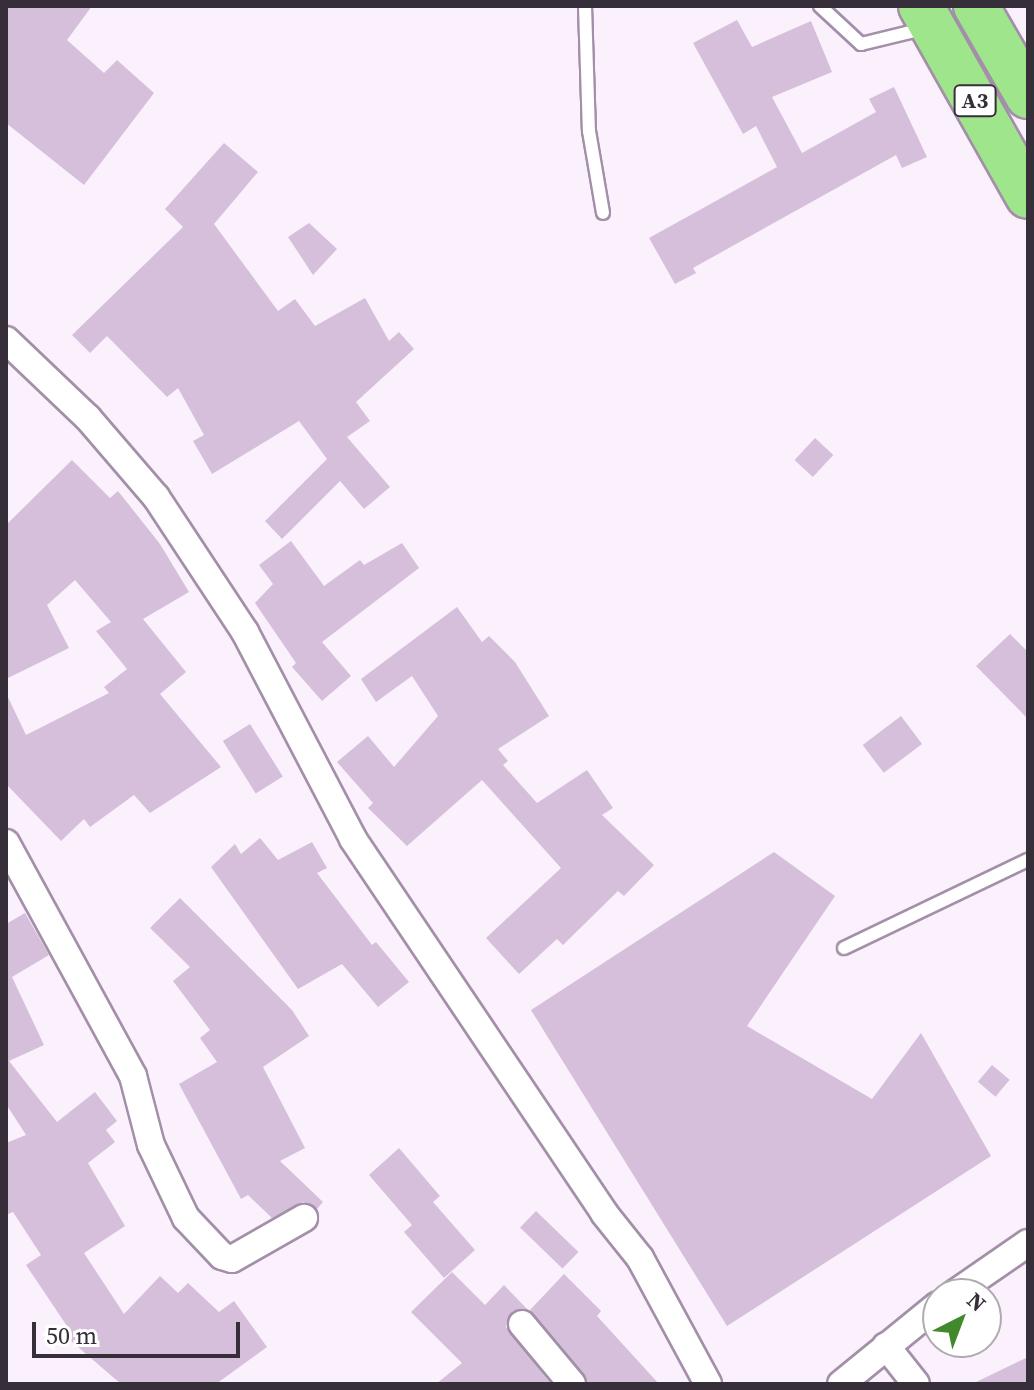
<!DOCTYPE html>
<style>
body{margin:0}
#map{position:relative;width:1034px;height:1390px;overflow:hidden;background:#faf1fc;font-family:"Source Serif 4",serif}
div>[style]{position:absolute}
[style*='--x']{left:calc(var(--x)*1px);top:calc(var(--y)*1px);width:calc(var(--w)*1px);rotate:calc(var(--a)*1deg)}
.building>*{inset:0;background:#d6bfdb;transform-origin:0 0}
.roads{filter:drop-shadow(2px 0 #a48fa9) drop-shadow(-2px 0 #a48fa9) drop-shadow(0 2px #a48fa9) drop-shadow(0 -2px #a48fa9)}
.lane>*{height:12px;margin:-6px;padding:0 6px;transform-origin:6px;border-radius:6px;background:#fff}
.street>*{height:26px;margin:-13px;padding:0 13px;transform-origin:13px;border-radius:13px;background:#fff}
.highway>*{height:44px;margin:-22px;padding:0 22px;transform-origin:22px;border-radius:22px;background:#9fe58c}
span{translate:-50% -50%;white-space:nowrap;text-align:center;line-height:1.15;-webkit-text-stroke:8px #fff;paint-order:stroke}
.shield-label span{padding:2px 6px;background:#fff;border:2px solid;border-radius:6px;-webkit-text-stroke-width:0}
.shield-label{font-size:22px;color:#362e38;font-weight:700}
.frame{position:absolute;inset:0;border:8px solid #362e38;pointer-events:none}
.north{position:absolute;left:922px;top:1278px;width:80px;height:80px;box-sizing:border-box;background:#fff;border:2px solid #afabaf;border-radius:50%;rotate:42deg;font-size:22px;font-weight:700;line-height:32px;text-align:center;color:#362e38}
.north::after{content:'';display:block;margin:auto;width:28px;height:36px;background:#42882d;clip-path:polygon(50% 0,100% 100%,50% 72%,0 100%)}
.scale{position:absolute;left:32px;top:1322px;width:208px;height:36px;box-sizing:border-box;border:4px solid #362e38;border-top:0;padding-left:10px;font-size:24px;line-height:28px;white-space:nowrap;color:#362e38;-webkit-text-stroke:6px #fff;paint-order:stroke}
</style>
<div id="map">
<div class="building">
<i style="clip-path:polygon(6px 6px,92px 6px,67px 40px,104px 73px,117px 60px,154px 93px,84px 185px,6px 123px)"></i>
<i style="clip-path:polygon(737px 20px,752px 47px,811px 21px,832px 72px,772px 97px,802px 153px,876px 112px,869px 99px,894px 87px,927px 157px,902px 168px,896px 155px,693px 268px,696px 273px,675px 284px,649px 238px,777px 167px,756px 126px,743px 134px,693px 43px)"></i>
<i style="clip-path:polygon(224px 143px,258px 172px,214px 224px,278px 311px,295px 299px,315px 326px,365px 298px,389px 341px,399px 332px,414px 349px,356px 402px,370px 421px,347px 437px,390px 487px,364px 509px,340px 481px,282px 539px,265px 521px,327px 459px,299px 421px,212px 474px,193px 441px,204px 435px,178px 388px,167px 397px,107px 336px,90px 353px,72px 335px,183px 227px,165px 209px)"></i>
<i style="clip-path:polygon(309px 223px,337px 249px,313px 275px,288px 237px)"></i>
<i style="left:815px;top:438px;width:25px;height:30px;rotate:43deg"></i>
<i style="clip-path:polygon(72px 460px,110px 498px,118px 491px,160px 544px,189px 592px,143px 619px,186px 672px,160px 694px,221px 767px,150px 813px,134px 795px,90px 827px,84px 819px,61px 841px,6px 784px,6px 693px,26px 735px,109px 693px,104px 687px,127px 669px,96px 631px,111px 622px,75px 580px,47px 605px,69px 648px,6px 679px,6px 525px)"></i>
<i style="clip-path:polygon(291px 541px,324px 586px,360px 560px,364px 565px,402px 543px,419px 568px,322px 642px,351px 676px,322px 701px,292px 667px,296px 663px,255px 603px,273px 584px,259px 565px)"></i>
<i style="clip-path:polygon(457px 607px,482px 642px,489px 636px,515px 662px,549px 716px,498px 749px,508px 761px,503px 765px,537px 803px,587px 770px,613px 808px,602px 815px,654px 865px,624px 896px,618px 891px,563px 945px,557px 939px,519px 974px,486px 938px,561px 868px,482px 780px,407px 846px,368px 808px,373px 803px,337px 762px,368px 736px,394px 767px,438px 716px,412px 676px,376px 702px,361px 679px)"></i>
<i style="clip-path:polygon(1010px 634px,1028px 652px,1028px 719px,976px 666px)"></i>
<i style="left:901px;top:716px;width:35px;height:48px;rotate:53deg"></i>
<i style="left:250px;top:724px;width:62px;height:32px;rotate:58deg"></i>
<i style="clip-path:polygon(260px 838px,278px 860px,312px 842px,327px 868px,317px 873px,372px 945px,376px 942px,409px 982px,378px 1007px,342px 964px,298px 989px,211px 867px,235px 844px,241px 854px)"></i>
<i style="clip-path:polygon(774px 852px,835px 896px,747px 1026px,872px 1099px,921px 1033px,991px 1156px,727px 1326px,531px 1010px)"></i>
<i style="clip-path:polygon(180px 898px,292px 1010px,309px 1036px,263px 1067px,305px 1148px,280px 1161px,323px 1202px,317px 1209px,303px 1202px,272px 1218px,248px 1195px,241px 1199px,179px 1084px,217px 1062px,200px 1038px,210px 1030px,173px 981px,190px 967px,150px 928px)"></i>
<i style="clip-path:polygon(25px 913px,49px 955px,12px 977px,44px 1045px,9px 1061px,57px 1122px,95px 1092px,117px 1121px,106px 1130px,115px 1142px,88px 1163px,125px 1226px,84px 1253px,124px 1314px,160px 1276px,178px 1293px,188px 1283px,219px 1312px,234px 1301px,267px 1347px,216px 1384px,121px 1384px,64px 1335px,69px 1329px,26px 1265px,41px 1255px,13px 1212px,6px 1215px,6px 1143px,26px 1135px,6px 1104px,6px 924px)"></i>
<i style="left:992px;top:1065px;width:23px;height:22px;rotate:40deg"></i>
<i style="clip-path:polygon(399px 1148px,440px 1196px,433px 1202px,475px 1250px,444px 1278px,404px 1232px,412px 1225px,369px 1175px)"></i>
<i style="left:536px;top:1211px;width:59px;height:23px;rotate:44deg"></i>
<i style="clip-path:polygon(452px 1272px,485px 1305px,504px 1285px,528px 1310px,512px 1311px,506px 1327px,551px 1384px,436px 1384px,462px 1363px,411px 1312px)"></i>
<i style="clip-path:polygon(564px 1274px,601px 1311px,597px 1316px,659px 1384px,588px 1384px,530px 1310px)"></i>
<i style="clip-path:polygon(1028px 1357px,1028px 1384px,972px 1384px)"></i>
</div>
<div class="roads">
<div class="lane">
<i style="--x:585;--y:6;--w:125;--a:88.2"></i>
<i style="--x:589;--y:131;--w:83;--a:80.3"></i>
<i style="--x:820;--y:6;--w:56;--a:42.8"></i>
<i style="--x:861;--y:44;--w:64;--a:-13.6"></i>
<i style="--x:844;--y:948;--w:204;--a:-25.6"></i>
</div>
<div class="street">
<i style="--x:6;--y:340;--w:113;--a:43.6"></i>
<i style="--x:88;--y:418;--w:104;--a:49.3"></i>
<i style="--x:156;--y:497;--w:162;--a:56.6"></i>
<i style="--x:245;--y:632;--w:233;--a:62.4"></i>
<i style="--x:353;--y:839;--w:450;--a:56.1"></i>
<i style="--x:604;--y:1213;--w:58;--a:51.3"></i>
<i style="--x:640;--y:1258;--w:143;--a:61.6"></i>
<i style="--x:6;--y:843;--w:265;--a:61.4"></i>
<i style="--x:133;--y:1076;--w:71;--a:75.4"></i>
<i style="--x:151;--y:1145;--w:81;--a:64.4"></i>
<i style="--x:186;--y:1218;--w:52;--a:46.5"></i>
<i style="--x:222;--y:1256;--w:10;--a:17"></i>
<i style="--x:232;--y:1259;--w:83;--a:-29.7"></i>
<i style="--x:954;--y:1294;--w:90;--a:-34.6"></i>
<i style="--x:522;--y:1324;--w:78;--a:50.2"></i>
<i style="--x:886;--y:1346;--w:48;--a:51.7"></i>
<i style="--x:841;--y:1384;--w:125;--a:-39.2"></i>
</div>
<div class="highway">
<i style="--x:921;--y:6;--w:218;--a:60.6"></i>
<i style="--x:976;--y:6;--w:104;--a:60"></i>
</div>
</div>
<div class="shield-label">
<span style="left:975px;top:101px">A3</span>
</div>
<div class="frame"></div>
<div class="north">N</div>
<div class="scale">50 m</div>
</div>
